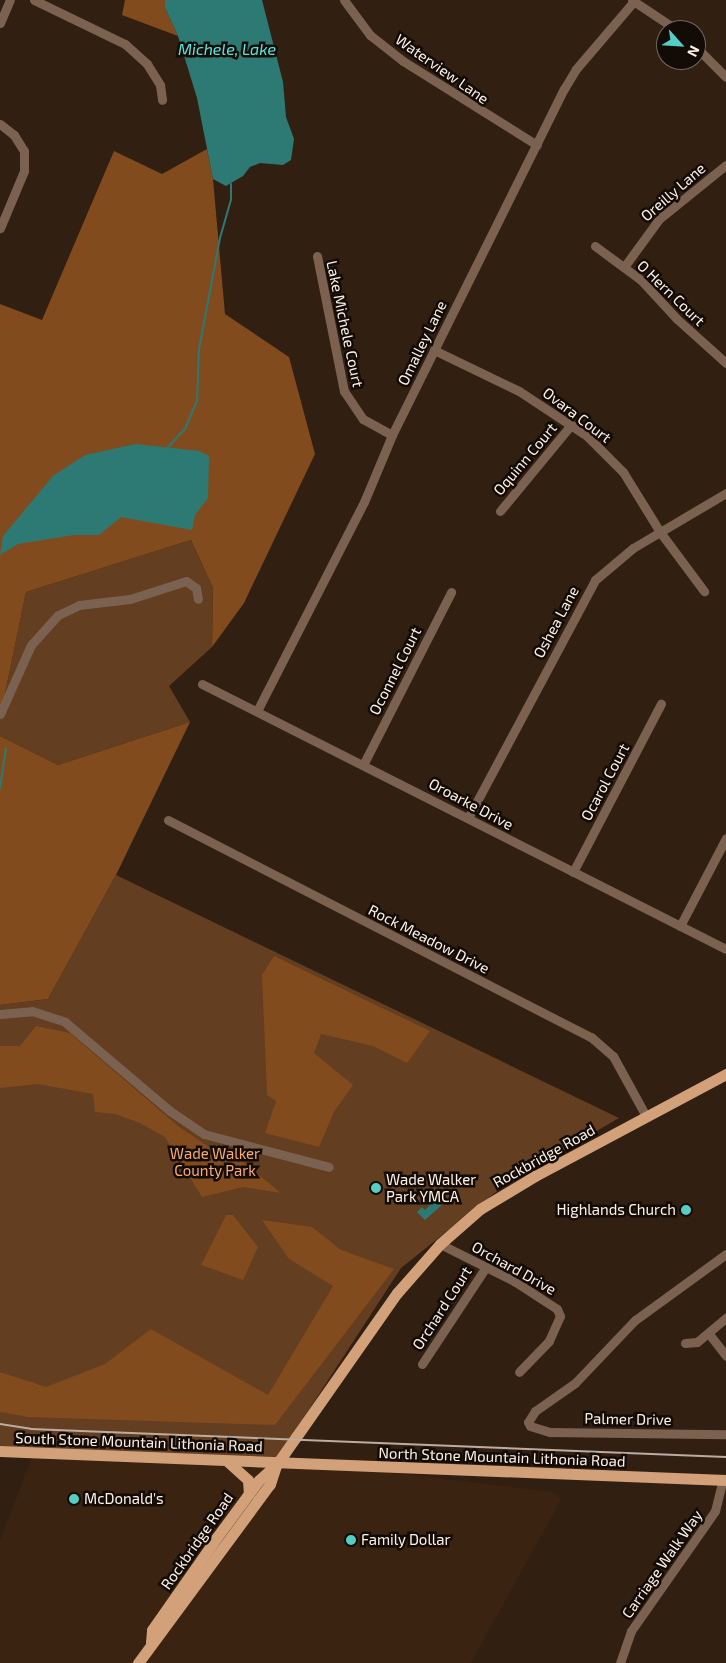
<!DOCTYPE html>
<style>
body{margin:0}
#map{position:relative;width:726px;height:1663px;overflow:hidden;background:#311f12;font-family:"Exo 2",sans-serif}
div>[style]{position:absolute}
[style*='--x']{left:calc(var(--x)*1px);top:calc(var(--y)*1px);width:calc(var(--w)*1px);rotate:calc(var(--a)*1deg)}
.built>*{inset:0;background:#3a2310}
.green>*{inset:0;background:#633e20}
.forest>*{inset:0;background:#814b1d}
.water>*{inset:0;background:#2d7a75}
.stream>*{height:2px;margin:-1px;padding:0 1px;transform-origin:1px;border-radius:1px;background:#2d7a75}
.minor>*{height:9px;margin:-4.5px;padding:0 4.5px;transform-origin:4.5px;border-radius:4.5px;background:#7b6250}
.major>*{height:11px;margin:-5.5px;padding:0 5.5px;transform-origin:5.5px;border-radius:5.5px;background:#d2a079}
.rail>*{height:2px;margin:-1px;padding:0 1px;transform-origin:1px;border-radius:1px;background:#bcada3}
.dots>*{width:14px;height:14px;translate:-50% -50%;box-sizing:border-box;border:2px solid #130b06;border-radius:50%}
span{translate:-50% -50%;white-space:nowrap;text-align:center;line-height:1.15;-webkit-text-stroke:5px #130b06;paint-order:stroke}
.street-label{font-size:15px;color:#fef1e8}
.park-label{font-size:15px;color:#faaa6a}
.poi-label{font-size:15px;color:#fef1e8}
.left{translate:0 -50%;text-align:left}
.right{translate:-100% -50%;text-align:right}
.water-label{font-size:16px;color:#56e7de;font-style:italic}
.north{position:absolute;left:656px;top:20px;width:50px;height:50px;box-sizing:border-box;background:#130b06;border:1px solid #716760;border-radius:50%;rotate:116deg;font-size:14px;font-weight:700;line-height:20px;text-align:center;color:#fef1e8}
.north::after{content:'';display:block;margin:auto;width:18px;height:22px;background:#55cec5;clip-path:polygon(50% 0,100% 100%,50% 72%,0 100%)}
</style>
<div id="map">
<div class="built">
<i style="clip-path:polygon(35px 1450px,277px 1459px,553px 1492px,561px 1500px,471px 1663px,0 1663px,0 1540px)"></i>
</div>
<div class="green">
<i style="clip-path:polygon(191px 540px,213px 588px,212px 647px,169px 686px,190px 722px,58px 765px,0 736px,0 718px,26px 592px)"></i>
<i style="clip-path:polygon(116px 875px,619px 1118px,506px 1184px,401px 1268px,277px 1459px,0 1447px,0 1005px,48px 999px)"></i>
</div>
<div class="forest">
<i style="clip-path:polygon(125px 0,165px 0,165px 8px,178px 36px,122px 15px)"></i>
<i style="clip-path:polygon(207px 149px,213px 179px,225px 314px,289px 357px,315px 454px,244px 603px,212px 647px,213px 588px,191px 540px,26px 592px,0 718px,0 304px,42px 320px,114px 151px,162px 174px)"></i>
<i style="clip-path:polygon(190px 722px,116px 875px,48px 999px,0 1005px,0 736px,58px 765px)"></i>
<i style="clip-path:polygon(274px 956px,430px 1031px,407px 1063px,373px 1046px,321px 1034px,314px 1053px,353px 1085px,334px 1112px,319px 1147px,265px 1133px,276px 1101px,267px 1095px,262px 975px)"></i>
<i style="clip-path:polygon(36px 1026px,70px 1033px,178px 1126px,212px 1149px,232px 1153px,281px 1193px,243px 1187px,202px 1197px,165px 1137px,140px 1123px,115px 1114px,95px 1112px,93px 1094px,38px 1084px,0 1088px,0 1046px,20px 1046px)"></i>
<i style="clip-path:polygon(226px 1215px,233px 1215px,258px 1247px,243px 1280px,201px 1265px)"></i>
<i style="clip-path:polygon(262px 1220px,312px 1227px,341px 1250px,394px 1269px,275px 1425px,28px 1417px,0 1412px,0 1372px,46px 1387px,105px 1364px,151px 1329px,268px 1395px,333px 1286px,289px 1259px)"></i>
</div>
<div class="water">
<i style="clip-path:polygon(165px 0,262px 0,283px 82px,286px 117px,294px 139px,291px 160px,283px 165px,260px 163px,250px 167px,243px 176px,226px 186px,213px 179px,197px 98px,178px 36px,165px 8px)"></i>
<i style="clip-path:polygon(136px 444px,199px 451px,209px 456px,208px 498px,195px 515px,192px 530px,121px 517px,99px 535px,74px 535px,18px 544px,0 555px,3px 536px,53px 476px,85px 455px)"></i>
<i style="clip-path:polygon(436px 1194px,443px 1204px,425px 1220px,417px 1212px,422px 1207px,425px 1210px,430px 1205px,424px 1203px)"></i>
</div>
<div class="stream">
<i style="--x:168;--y:447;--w:25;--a:-47"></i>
<i style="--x:185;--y:429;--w:30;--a:-67"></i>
<i style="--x:197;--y:401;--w:52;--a:-87.8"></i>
<i style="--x:199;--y:349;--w:113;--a:-79.3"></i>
<i style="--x:220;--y:238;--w:40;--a:-74"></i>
<i style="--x:231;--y:200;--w:16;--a:-90"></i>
<i style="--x:0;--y:788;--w:40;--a:-81.5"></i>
</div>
<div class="minor">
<i style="--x:34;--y:0;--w:101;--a:25.8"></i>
<i style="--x:125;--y:44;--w:30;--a:42"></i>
<i style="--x:147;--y:64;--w:25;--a:58"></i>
<i style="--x:160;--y:85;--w:15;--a:82"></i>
<i style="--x:344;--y:0;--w:44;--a:53.4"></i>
<i style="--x:370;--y:35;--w:42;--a:38.2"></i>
<i style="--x:403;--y:61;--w:158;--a:32.1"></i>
<i style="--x:632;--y:0;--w:54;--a:33.7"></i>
<i style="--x:0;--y:23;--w:25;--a:-67"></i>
<i style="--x:696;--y:47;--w:42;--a:45"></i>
<i style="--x:0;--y:124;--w:18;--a:38"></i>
<i style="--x:14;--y:135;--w:19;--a:58"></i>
<i style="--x:24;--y:151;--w:20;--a:90"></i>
<i style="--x:24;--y:171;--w:62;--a:112.8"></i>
<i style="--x:595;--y:246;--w:57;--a:36.5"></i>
<i style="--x:641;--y:280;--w:53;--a:47.3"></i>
<i style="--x:677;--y:319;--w:66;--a:41.9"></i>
<i style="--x:317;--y:256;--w:138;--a:78.7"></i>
<i style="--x:344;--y:391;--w:34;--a:56"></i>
<i style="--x:363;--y:419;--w:33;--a:29"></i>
<i style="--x:624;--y:267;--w:59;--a:-53.9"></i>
<i style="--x:659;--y:219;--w:86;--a:-38.9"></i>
<i style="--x:434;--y:350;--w:94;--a:25.8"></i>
<i style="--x:519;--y:391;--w:82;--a:33.5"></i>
<i style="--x:587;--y:436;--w:51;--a:45"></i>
<i style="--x:623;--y:472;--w:70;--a:58.3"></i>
<i style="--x:660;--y:532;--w:74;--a:53.3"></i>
<i style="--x:500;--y:511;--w:112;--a:-50.5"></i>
<i style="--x:202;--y:684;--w:587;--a:26.83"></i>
<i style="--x:257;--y:711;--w:235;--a:-62.9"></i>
<i style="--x:364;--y:502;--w:73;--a:-67.3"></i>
<i style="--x:392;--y:435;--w:386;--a:-63.6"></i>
<i style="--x:564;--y:89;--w:23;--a:-59"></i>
<i style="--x:576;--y:69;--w:89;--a:-49.5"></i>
<i style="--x:0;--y:714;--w:76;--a:-65.8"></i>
<i style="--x:31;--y:645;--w:40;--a:-48"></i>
<i style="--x:58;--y:615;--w:23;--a:-25"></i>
<i style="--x:79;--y:605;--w:51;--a:-6.7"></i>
<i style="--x:130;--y:599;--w:59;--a:-17.8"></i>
<i style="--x:186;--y:581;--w:12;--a:35"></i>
<i style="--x:196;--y:588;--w:11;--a:80"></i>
<i style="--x:364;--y:763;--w:192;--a:-63"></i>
<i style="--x:468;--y:818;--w:270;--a:-61.9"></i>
<i style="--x:595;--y:580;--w:50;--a:-40.1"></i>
<i style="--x:633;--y:548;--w:108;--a:-30.6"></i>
<i style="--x:168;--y:820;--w:475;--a:27.2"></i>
<i style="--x:591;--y:1037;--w:29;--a:41"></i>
<i style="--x:613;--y:1056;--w:68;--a:61.2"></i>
<i style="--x:573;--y:872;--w:190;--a:-62.4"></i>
<i style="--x:680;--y:926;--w:99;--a:-62.4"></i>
<i style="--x:0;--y:1014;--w:32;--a:-5"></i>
<i style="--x:32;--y:1011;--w:35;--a:18"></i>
<i style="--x:65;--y:1022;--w:138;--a:40.3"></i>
<i style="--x:170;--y:1111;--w:41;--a:34.1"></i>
<i style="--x:204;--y:1134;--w:129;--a:14.8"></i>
<i style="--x:440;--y:1244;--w:83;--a:26.6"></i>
<i style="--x:514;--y:1281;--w:51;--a:33.1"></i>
<i style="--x:557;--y:1309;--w:8;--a:67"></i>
<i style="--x:560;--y:1316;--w:27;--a:114"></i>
<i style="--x:549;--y:1341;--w:43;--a:134.1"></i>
<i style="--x:726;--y:1254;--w:112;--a:144"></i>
<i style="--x:635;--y:1320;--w:87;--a:133.6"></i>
<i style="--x:575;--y:1383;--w:49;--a:145"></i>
<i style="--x:535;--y:1411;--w:13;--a:122"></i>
<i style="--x:528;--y:1422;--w:4;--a:63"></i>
<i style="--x:530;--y:1426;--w:21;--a:17"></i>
<i style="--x:550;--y:1432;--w:176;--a:0.7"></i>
<i style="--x:709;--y:1334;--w:28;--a:52"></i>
<i style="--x:685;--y:1343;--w:12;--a:-5"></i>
<i style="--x:697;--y:1342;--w:38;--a:-40"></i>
<i style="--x:422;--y:1364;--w:116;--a:-56.6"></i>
<i style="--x:620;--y:1663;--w:34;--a:-71"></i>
<i style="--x:631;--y:1631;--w:146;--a:-55"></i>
<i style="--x:715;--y:1511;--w:32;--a:-76"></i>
</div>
<div class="major">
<i style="--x:0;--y:1451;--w:727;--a:2.29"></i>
<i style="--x:227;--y:1461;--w:28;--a:42"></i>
<i style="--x:248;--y:1480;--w:14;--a:86"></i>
<i style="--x:151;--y:1642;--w:12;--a:-85"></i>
<i style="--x:152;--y:1630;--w:113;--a:-55"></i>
<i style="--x:217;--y:1537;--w:71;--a:-53.6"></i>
<i style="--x:259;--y:1480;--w:24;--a:-42"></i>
<i style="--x:277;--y:1464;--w:33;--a:-55"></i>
<i style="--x:296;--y:1437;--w:176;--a:-55"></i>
<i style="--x:397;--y:1293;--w:65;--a:-48.7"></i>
<i style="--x:440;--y:1244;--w:53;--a:-41.2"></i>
<i style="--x:480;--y:1209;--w:64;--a:-31"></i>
<i style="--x:535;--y:1176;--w:217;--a:-28.1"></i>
<i style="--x:138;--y:1663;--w:222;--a:-53.6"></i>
<i style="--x:270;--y:1484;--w:20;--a:-72"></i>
</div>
<div class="rail">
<i style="--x:0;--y:1424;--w:31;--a:9"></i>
<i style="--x:31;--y:1429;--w:696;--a:2.31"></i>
</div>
<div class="dots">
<i style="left:376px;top:1188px;background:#55cec5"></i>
<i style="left:686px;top:1210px;background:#55cec5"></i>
<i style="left:74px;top:1499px;background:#55cec5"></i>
<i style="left:351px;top:1540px;background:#55cec5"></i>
</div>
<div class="street-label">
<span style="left:442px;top:69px;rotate:35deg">Waterview Lane</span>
<span style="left:673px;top:192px;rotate:-41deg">Oreilly Lane</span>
<span style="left:671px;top:293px;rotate:44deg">O Hern Court</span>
<span style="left:345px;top:324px;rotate:78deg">Lake Michele Court</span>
<span style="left:422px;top:343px;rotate:-64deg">Omalley Lane</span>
<span style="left:577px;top:415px;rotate:37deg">Ovara Court</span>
<span style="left:525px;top:459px;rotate:-50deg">Oquinn Court</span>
<span style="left:556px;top:622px;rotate:-62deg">Oshea Lane</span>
<span style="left:395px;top:671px;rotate:-63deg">Oconnel Court</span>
<span style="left:605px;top:782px;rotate:-62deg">Ocarol Court</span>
<span style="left:471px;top:804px;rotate:28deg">Oroarke Drive</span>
<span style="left:429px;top:939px;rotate:27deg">Rock Meadow Drive</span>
<span style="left:544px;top:1156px;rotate:-29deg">Rockbridge Road</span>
<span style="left:514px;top:1268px;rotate:29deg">Orchard Drive</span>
<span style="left:442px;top:1308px;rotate:-57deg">Orchard Court</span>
<span style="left:628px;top:1419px;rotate:1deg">Palmer Drive</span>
<span style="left:139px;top:1442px;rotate:2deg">South Stone Mountain Lithonia Road</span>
<span style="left:502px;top:1457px;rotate:2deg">North Stone Mountain Lithonia Road</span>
<span style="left:197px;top:1541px;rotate:-55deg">Rockbridge Road</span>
<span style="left:662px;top:1564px;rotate:-55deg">Carriage Walk Way</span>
</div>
<div class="park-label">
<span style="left:215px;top:1162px">Wade Walker<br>County Park</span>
</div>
<div class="poi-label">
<span class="left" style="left:386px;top:1188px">Wade Walker<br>Park YMCA</span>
<span class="right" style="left:676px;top:1210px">Highlands Church</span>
<span class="left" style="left:84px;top:1499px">McDonald's</span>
<span class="left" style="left:361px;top:1540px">Family Dollar</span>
</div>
<div class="water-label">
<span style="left:227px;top:49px">Michele, Lake</span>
</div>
<div class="north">N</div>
</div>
